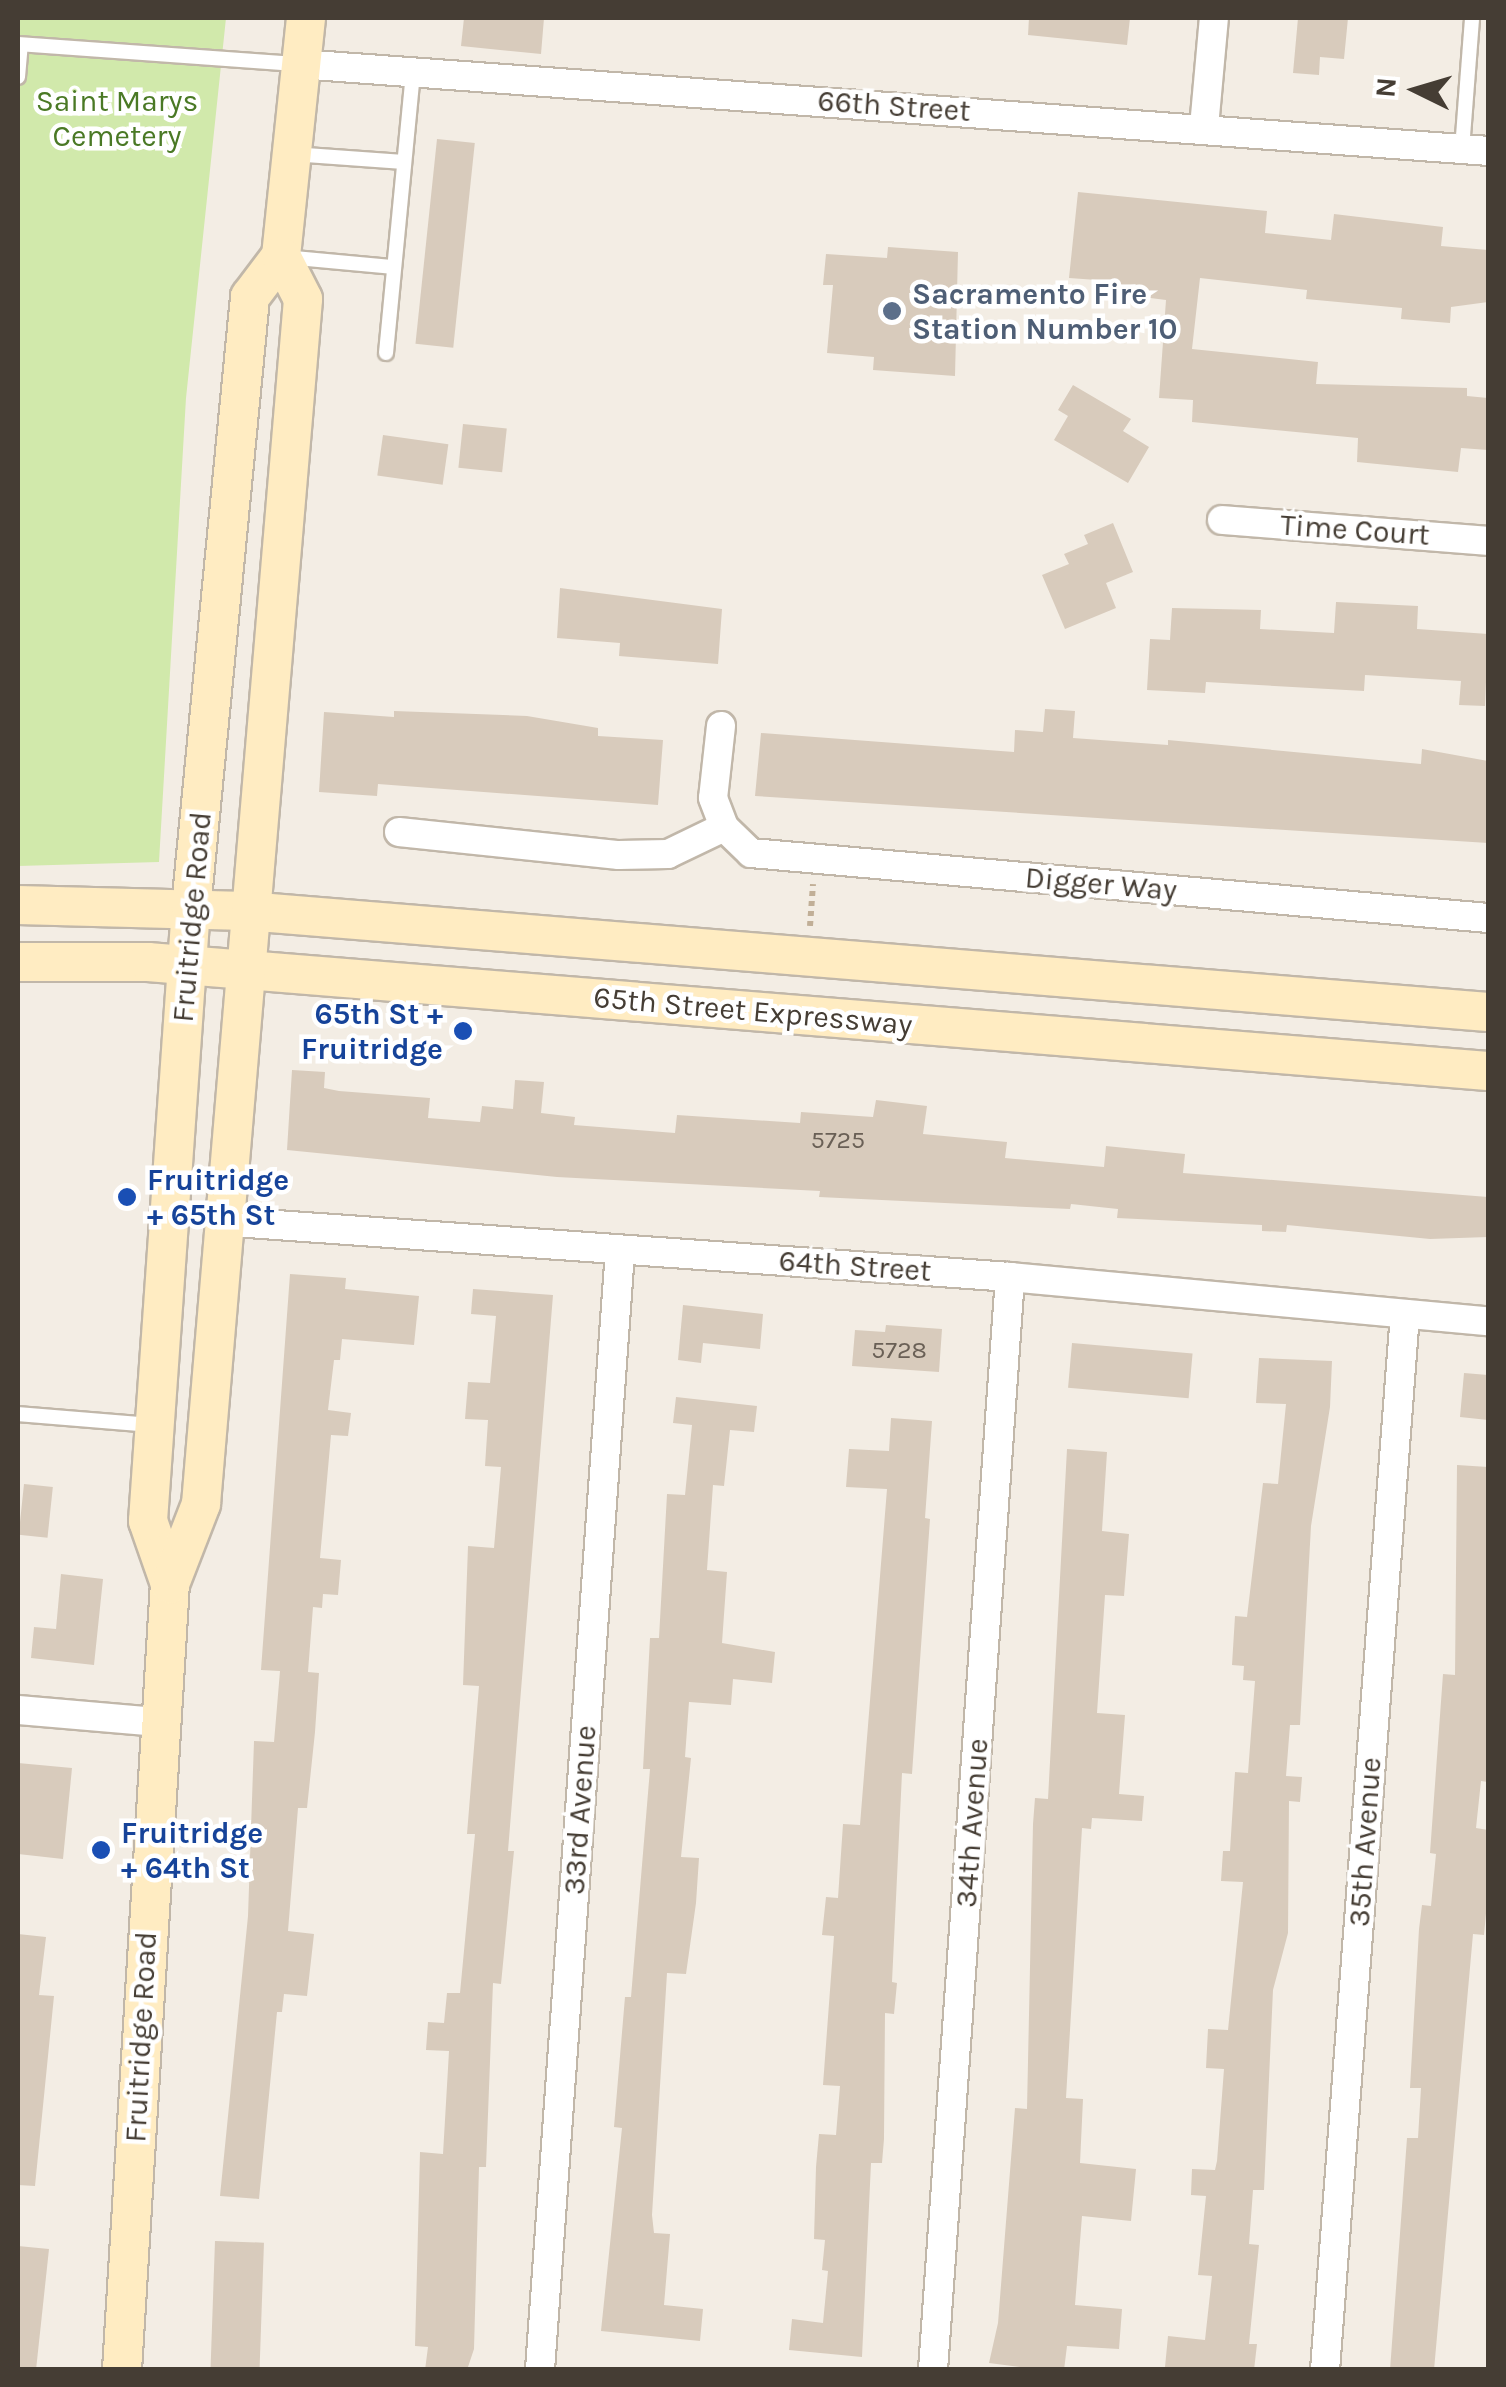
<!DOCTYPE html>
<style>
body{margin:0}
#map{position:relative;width:1506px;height:2387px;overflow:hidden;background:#f3ede4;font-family:Karla,sans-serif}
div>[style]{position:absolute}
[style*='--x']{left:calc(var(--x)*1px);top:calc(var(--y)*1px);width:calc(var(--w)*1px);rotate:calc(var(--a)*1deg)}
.green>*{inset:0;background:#d1e9ab}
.building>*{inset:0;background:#d8cbbc;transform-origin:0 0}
.path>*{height:6px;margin-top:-3px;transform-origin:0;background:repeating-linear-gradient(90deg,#c1af97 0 5px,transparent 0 10px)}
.roads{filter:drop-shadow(2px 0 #c1b7a9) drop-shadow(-2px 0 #c1b7a9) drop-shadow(0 2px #c1b7a9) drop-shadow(0 -2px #c1b7a9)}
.lane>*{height:14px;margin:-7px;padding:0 7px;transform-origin:7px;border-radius:7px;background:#fff}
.street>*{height:28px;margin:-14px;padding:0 14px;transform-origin:14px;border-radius:14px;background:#fff}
.secondary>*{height:38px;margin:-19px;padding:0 19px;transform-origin:19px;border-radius:19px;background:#ffecc2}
.dots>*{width:28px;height:28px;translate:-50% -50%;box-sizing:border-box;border:5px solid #fff;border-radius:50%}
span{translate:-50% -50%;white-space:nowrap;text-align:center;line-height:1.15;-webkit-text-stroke:9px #fff;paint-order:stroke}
.number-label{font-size:25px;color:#6a6056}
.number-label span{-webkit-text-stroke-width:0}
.park-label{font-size:30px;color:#4a7925}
.street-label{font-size:30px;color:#453d34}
.service-label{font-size:30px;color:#4e5e75;font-weight:700}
.left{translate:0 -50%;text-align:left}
.transit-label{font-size:30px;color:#164399;font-weight:700}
.right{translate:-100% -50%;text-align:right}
.frame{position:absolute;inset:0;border:20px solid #453d34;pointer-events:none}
.north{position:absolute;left:1366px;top:40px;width:100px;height:100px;-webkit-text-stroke:8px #fff;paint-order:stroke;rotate:275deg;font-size:28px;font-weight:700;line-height:40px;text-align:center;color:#453d34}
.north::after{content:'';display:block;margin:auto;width:35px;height:45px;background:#453d34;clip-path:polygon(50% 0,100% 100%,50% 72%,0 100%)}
</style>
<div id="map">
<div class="green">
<i style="clip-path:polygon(18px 18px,226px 18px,186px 398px,159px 862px,18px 866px)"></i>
</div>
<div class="building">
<i style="clip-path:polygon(464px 18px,544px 18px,541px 54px,461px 46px)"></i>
<i style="clip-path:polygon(1029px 18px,1130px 18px,1127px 45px,1028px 35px)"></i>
<i style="clip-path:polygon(1298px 18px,1348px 18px,1344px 59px,1320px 57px,1319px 75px,1293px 73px)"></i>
<i style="left:437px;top:139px;width:38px;height:206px;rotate:6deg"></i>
<i style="clip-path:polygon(1078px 192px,1267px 211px,1265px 233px,1331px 240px,1334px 214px,1443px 227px,1441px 246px,1488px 250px,1488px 302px,1451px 307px,1450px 323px,1401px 319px,1402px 308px,1306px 299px,1307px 290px,1200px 278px,1192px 349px,1318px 362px,1316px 384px,1467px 388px,1467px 396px,1488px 398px,1488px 450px,1461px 448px,1458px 472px,1357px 462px,1358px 438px,1192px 422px,1193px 400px,1159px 398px,1166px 300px,1096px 291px,1097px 280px,1069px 278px)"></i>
<i style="clip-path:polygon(888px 247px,958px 252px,955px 376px,873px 370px,874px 357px,827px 353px,833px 285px,823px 285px,826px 254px,887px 258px)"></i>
<i style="clip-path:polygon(1073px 385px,1131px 419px,1123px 431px,1149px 447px,1128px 483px,1054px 440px,1068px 416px,1058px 410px)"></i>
<i style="left:463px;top:424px;width:44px;height:44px;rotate:6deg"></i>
<i style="left:383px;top:435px;width:66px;height:41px;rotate:8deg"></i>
<i style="clip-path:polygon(1113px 523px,1133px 572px,1106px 583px,1116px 608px,1065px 629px,1042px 575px,1069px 564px,1064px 554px,1088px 544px,1084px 535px)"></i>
<i style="clip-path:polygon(560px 588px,722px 609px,718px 664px,619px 656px,620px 643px,557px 638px)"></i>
<i style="clip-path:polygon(1336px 602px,1418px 606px,1417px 629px,1488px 634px,1485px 706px,1459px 705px,1461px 681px,1365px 675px,1364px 691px,1206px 682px,1205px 693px,1147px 690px,1150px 639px,1170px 640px,1172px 608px,1261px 610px,1260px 629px,1334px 633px)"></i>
<i style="clip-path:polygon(1045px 709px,1075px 711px,1073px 738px,1168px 745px,1168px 740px,1421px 764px,1422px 749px,1488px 761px,1488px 843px,755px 796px,761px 733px,1014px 752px,1015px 730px,1043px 732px)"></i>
<i style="clip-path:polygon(394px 711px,527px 716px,598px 728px,598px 736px,663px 740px,658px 805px,378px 784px,377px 796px,319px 792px,324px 712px,394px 717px)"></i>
<i style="clip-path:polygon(292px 1070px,325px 1072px,324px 1088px,339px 1091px,430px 1098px,428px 1118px,480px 1122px,482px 1106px,513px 1109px,515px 1080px,544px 1082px,541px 1113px,575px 1117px,574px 1125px,675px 1133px,677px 1115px,800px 1123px,801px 1112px,873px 1117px,876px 1100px,927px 1106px,923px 1134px,1007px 1142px,1005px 1158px,1104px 1167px,1106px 1146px,1185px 1154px,1183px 1173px,1488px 1197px,1488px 1237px,1430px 1239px,1287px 1225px,1286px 1232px,1262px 1231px,1262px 1225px,1117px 1218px,1118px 1209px,1071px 1204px,1070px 1209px,819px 1197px,820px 1191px,557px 1177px,287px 1150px)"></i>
<i style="clip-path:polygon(290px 1274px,346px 1278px,345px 1289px,419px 1296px,414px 1345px,342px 1339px,340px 1360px,334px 1360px,328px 1410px,351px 1413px,348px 1436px,331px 1435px,320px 1558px,341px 1560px,338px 1595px,323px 1594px,322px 1608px,313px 1607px,308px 1672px,319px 1673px,315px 1732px,307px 1808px,298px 1808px,288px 1931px,314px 1934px,307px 1996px,284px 1994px,282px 2012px,277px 2012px,259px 2199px,220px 2196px,248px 1916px,254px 1741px,274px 1742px,280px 1671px,261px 1670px)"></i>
<i style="clip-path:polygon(473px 1289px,553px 1295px,508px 1851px,514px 1851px,501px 1984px,493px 1983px,486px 2167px,479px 2167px,474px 2349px,467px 2370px,425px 2370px,428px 2347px,415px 2346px,420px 2152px,443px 2154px,449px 2051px,426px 2050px,428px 2022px,444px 2023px,447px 1993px,460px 1993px,475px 1834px,467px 1834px,479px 1686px,463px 1685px,468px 1546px,494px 1548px,501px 1467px,485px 1466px,488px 1420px,465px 1419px,468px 1382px,490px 1383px,496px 1316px,471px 1314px)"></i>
<i style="clip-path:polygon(683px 1305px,763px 1314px,760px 1349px,703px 1343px,701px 1363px,678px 1360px)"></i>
<i style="clip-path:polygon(886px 1325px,942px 1329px,939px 1372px,852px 1366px,855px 1330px,885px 1332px)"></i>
<i style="left:1072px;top:1343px;width:121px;height:45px;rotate:5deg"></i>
<i style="clip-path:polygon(1259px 1358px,1332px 1361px,1330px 1407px,1311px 1526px,1300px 1725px,1290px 1725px,1286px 1776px,1302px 1777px,1300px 1802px,1289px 1801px,1288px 1933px,1273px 1990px,1264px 2190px,1253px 2190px,1249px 2244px,1259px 2245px,1249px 2344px,1257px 2344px,1254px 2370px,1184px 2370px,1165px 2367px,1168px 2336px,1205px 2340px,1212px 2276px,1198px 2275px,1206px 2196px,1191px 2195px,1192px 2169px,1215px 2170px,1217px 2161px,1224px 2069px,1206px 2068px,1208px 2029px,1228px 2030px,1243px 1882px,1221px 1881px,1223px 1851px,1230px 1851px,1235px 1772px,1248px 1773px,1255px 1681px,1243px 1680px,1244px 1666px,1232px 1665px,1235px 1616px,1247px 1617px,1263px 1483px,1278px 1484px,1286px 1404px,1256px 1403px)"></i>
<i style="clip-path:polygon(1464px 1373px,1488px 1375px,1488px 1420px,1460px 1417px)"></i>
<i style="clip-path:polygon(676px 1397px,757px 1406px,754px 1432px,730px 1430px,724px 1486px,713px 1485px,707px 1570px,727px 1572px,722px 1643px,775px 1652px,772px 1683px,733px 1679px,731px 1705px,689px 1702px,685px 1757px,691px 1758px,681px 1857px,699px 1858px,696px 1903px,686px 1974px,667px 1973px,652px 2215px,654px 2233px,670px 2234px,664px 2305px,703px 2309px,700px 2341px,601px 2331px,622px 2128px,614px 2127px,625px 1997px,631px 1997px,650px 1769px,643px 1769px,650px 1638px,659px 1638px,667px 1494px,685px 1495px,692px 1425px,673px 1423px)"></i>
<i style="clip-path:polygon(891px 1418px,932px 1421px,925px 1518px,930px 1519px,912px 1774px,902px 1773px,892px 1982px,897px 1983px,894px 2014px,885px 2013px,884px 2139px,882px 2163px,871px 2163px,862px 2357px,789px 2350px,792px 2319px,823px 2323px,828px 2271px,822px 2270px,825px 2240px,814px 2239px,816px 2167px,819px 2134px,836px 2135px,840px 2086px,823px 2085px,834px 1936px,822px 1935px,826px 1897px,838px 1898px,843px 1824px,860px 1825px,887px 1489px,846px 1487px,849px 1449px,889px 1451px)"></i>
<i style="clip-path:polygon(1067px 1449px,1107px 1452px,1102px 1531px,1129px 1534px,1124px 1596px,1105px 1595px,1097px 1713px,1125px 1715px,1119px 1794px,1144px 1796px,1142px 1821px,1092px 1818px,1091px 1829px,1082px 1828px,1066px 2098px,1083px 2099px,1080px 2163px,1136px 2169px,1131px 2221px,1082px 2216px,1075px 2305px,1122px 2309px,1119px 2349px,1067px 2346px,1064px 2370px,1044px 2370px,989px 2363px,998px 2323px,1015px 2108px,1027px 2109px,1033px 1824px,1035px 1798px,1048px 1799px)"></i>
<i style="clip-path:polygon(1457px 1465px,1488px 1467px,1488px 1782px,1481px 1781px,1476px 1828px,1488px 1830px,1488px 1892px,1484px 1935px,1473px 1934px,1434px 2370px,1390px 2370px,1407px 2138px,1418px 2138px,1421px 2088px,1410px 2088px,1419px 1929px,1422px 1905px,1431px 1906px,1436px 1854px,1430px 1853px,1443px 1674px,1455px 1675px)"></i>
<i style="left:24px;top:1484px;width:29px;height:51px;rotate:6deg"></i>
<i style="clip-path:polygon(61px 1574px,103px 1579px,94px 1665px,31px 1658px,34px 1627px,56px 1629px)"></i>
<i style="clip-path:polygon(18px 1763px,72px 1768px,63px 1859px,18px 1854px)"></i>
<i style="clip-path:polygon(18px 1934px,46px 1937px,39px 1995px,54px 1996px,35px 2186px,18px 2185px)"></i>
<i style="left:215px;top:2241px;width:49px;height:129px;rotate:2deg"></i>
<i style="clip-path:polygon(18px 2246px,49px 2249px,36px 2370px,18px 2370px)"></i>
</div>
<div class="path">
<i style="--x:810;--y:926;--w:42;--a:-85.9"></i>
</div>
<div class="roads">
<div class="lane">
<i style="--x:18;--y:44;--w:282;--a:4.1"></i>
<i style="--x:18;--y:77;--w:32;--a:-85"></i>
<i style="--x:1462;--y:149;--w:131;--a:-85.6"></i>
<i style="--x:292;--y:154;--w:112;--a:4.1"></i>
<i style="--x:285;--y:257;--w:108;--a:5.3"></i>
<i style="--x:386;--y:353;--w:280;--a:-84.5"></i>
<i style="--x:18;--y:1414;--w:133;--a:4.7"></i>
</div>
<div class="street">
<i style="--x:299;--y:64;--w:1192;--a:4.18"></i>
<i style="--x:1204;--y:127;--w:109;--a:-84.8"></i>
<i style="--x:1222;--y:520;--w:267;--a:4.5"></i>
<i style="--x:721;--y:726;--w:72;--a:96.3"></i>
<i style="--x:713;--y:798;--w:31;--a:69"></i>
<i style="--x:724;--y:827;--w:37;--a:44"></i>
<i style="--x:751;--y:853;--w:740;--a:5.04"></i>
<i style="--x:399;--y:832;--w:221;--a:6"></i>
<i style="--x:619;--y:855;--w:49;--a:-1.2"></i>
<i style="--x:668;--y:854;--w:62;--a:-25.7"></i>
<i style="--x:220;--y:1221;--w:792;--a:4.05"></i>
<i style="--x:1010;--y:1277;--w:480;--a:5.3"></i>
<i style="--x:18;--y:1710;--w:142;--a:4.9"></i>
<i style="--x:540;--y:2370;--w:1122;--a:-85.91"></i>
<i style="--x:933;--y:2370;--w:1096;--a:-85.97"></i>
<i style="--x:1325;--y:2370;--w:1059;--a:-85.67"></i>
</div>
<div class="secondary">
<i style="--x:18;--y:905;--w:228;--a:1.5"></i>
<i style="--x:246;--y:911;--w:1246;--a:4.65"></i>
<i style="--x:18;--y:962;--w:130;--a:0"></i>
<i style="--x:148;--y:962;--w:1344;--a:4.65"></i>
<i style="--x:170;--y:1584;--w:67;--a:-109.2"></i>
<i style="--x:148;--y:1521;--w:615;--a:-85.99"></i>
<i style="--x:191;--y:908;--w:614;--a:-84.48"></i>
<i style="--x:250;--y:297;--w:51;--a:-52.9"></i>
<i style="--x:281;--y:256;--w:239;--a:-84"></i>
<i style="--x:122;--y:2370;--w:787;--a:-86.51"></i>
<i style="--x:170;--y:1584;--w:86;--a:-68.8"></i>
<i style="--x:201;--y:1504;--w:1209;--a:-85.16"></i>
<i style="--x:303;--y:299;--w:48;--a:-117.1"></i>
</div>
</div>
<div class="dots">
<i style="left:892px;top:311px;background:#5c6f8a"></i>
<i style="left:463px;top:1031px;background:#1a4fb4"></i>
<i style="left:127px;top:1197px;background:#1a4fb4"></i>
<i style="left:101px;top:1850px;background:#1a4fb4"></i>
</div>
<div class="number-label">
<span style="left:838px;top:1140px">5725</span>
<span style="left:899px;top:1350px">5728</span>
</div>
<div class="park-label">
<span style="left:117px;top:118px">Saint Marys<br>Cemetery</span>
</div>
<div class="street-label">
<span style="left:894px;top:106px;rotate:4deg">66th Street</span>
<span style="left:1355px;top:530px;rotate:4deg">Time Court</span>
<span style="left:1101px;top:884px;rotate:5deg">Digger Way</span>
<span style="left:192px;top:917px;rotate:-85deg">Fruitridge Road</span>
<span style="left:753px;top:1011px;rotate:5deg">65th Street Expressway</span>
<span style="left:855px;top:1266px;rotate:4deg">64th Street</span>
<span style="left:580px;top:1810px;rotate:-86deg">33rd Avenue</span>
<span style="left:972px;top:1823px;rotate:-86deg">34th Avenue</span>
<span style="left:1365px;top:1842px;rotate:-86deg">35th Avenue</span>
<span style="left:141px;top:2037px;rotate:-87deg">Fruitridge Road</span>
</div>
<div class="service-label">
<span class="left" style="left:912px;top:311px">Sacramento Fire<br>Station Number 10</span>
</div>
<div class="transit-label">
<span class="right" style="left:443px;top:1031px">65th St +<br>Fruitridge</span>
<span class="left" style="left:147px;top:1197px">Fruitridge<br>+ 65th St</span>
<span class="left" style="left:121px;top:1850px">Fruitridge<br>+ 64th St</span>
</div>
<div class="frame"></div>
<div class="north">N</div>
</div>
